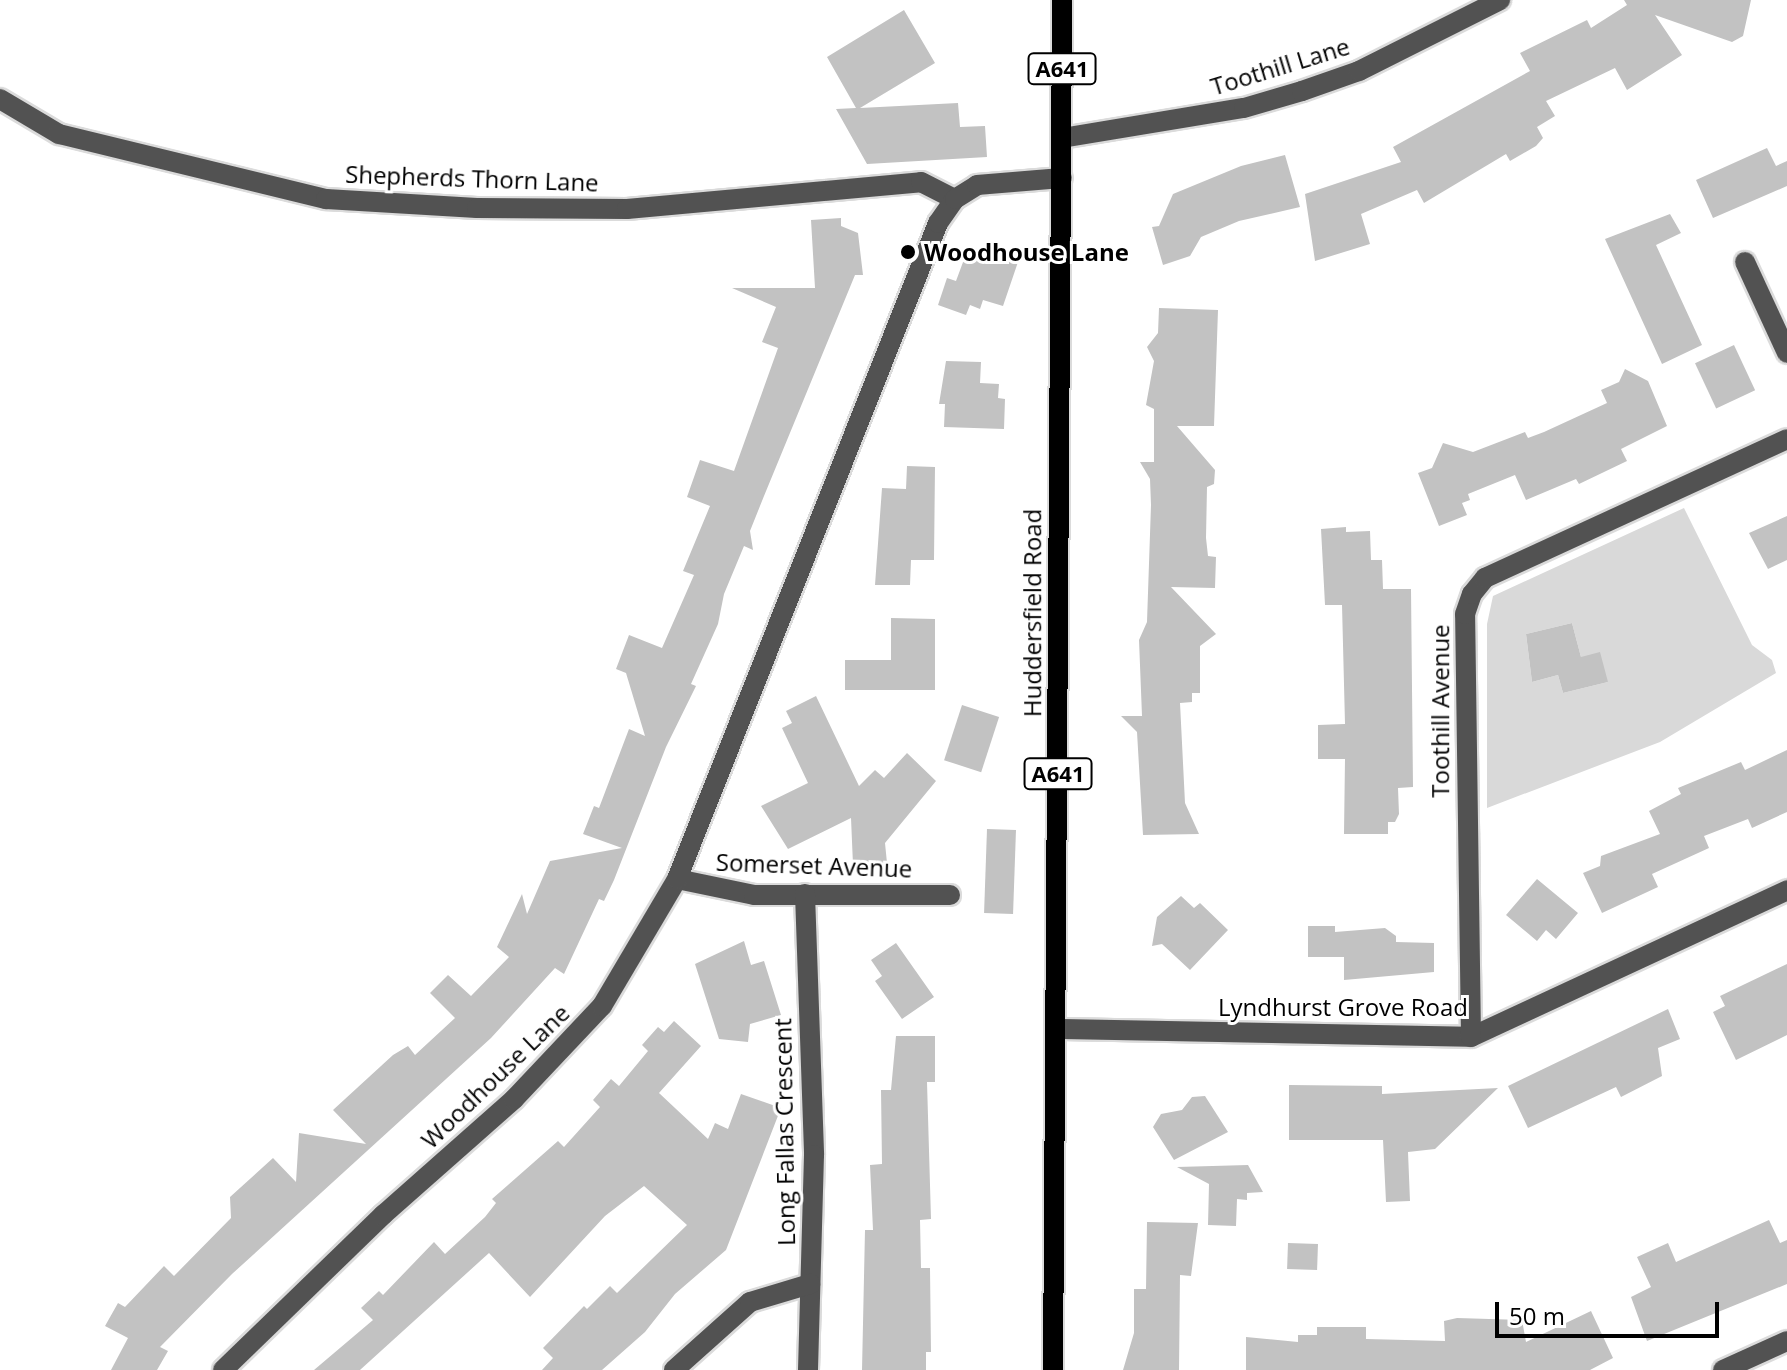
<!DOCTYPE html>
<style>
body{margin:0}
#map{position:relative;width:1787px;height:1370px;overflow:hidden;background:#fff;font-family:"Open Sans",sans-serif}
div>[style]{position:absolute}
[style*='--x']{left:calc(var(--x)*1px);top:calc(var(--y)*1px);width:calc(var(--w)*1px);rotate:calc(var(--a)*1deg)}
.green>*{inset:0;background:#d9d9d9}
.building>*{inset:0;background:#c2c2c2;transform-origin:0 0}
.roads{filter:drop-shadow(2px 0 #dbdbdb) drop-shadow(-2px 0 #dbdbdb) drop-shadow(0 2px #dbdbdb) drop-shadow(0 -2px #dbdbdb)}
.minor>*{height:20px;margin:-10px;padding:0 10px;transform-origin:10px;border-radius:10px;background:#525252}
.major>*{height:20px;margin:-10px;padding:0 10px;transform-origin:10px;border-radius:10px;background:#000}
.dots>*{width:22px;height:22px;translate:-50% -50%;box-sizing:border-box;border:4px solid #fff;border-radius:50%}
span{translate:-50% -50%;white-space:nowrap;text-align:center;line-height:1.15;-webkit-text-stroke:6px #fff;paint-order:stroke}
.shield-label span{padding:2px 6px;background:#fff;border:2px solid;border-radius:6px;-webkit-text-stroke-width:0}
.shield-label{font-size:22px;color:#000;font-weight:700}
.street-label{font-size:24px;color:#000}
.poi-label{font-size:24px;color:#000;font-weight:700}
.left{translate:0 -50%;text-align:left}
.scale{position:absolute;left:1495px;top:1302px;width:224px;height:36px;box-sizing:border-box;border:4px solid #000;border-top:0;padding-left:10px;font-size:24px;line-height:28px;white-space:nowrap;color:#000;-webkit-text-stroke:6px #fff;paint-order:stroke}
</style>
<div id="map">
<div class="green">
<i style="clip-path:polygon(evenodd,1684px 508px,1752px 645px,1772px 660px,1776px 673px,1660px 742px,1487px 808px,1487px 624px,1493px 596px,1684px 508px,1572px 623px,1581px 657px,1608px 682px,1563px 693px,1558px 675px,1532px 682px,1526px 634px,1572px 623px)"></i>
</div>
<div class="building">
<i style="clip-path:polygon(1624px 0,1751px 0,1743px 36px,1732px 42px,1655px 15px,1682px 55px,1627px 90px,1615px 68px,1546px 101px,1555px 116px,1537px 127px,1543px 138px,1536px 146px,1510px 161px,1506px 154px,1424px 203px,1417px 190px,1361px 214px,1370px 244px,1315px 261px,1305px 194px,1401px 162px,1393px 147px,1530px 71px,1520px 53px,1587px 20px,1591px 28px,1627px 5px)"></i>
<i style="clip-path:polygon(904px 10px,935px 63px,860px 108px,958px 103px,960px 127px,985px 126px,987px 157px,867px 164px,836px 109px,856px 108px,827px 57px)"></i>
<i style="clip-path:polygon(1767px 148px,1776px 166px,1787px 161px,1787px 186px,1713px 218px,1696px 180px)"></i>
<i style="clip-path:polygon(1285px 155px,1300px 207px,1239px 221px,1201px 237px,1190px 256px,1163px 265px,1152px 227px,1159px 226px,1173px 194px,1241px 166px)"></i>
<i style="clip-path:polygon(1670px 214px,1681px 233px,1656px 245px,1702px 345px,1662px 364px,1605px 239px)"></i>
<i style="clip-path:polygon(841px 218px,841px 226px,858px 233px,863px 275px,855px 275px,764px 496px,750px 531px,753px 550px,744px 546px,724px 594px,718px 624px,691px 684px,696px 686px,666px 747px,614px 880px,604px 901px,599px 899px,564px 974px,555px 968px,491px 1038px,232px 1274px,160px 1347px,168px 1351px,157px 1370px,111px 1370px,128px 1338px,105px 1326px,118px 1303px,125px 1307px,164px 1266px,174px 1276px,231px 1218px,230px 1197px,273px 1158px,296px 1182px,299px 1133px,366px 1144px,333px 1110px,393px 1055px,408px 1046px,415px 1055px,455px 1018px,430px 993px,448px 975px,471px 996px,509px 957px,497px 947px,522px 894px,527px 914px,550px 861px,622px 848px,583px 834px,594px 806px,599px 808px,629px 729px,645px 736px,626px 673px,616px 669px,629px 635px,662px 648px,694px 575px,683px 571px,710px 506px,687px 497px,700px 460px,734px 471px,778px 348px,762px 342px,776px 307px,732px 288px,815px 288px,811px 220px)"></i>
<i style="clip-path:polygon(969px 246px,1018px 262px,1003px 306px,983px 300px,980px 309px,970px 305px,966px 315px,938px 305px,947px 278px,956px 281px)"></i>
<i style="clip-path:polygon(1159px 308px,1218px 310px,1214px 426px,1177px 426px,1215px 470px,1214px 484px,1207px 487px,1206px 538px,1208px 556px,1216px 557px,1215px 588px,1171px 587px,1216px 634px,1200px 646px,1200px 693px,1192px 693px,1192px 702px,1180px 703px,1185px 803px,1199px 834px,1143px 835px,1137px 732px,1121px 716px,1142px 716px,1139px 640px,1147px 622px,1151px 505px,1150px 479px,1140px 462px,1154px 462px,1154px 409px,1146px 405px,1154px 361px,1147px 347px,1158px 333px)"></i>
<i style="left:1734px;top:345px;width:50px;height:43px;rotate:65deg"></i>
<i style="clip-path:polygon(946px 361px,981px 362px,980px 383px,999px 384px,998px 398px,1005px 399px,1004px 429px,944px 427px,945px 404px,939px 404px)"></i>
<i style="clip-path:polygon(1625px 369px,1648px 381px,1667px 426px,1621px 449px,1627px 461px,1579px 484px,1576px 479px,1526px 500px,1515px 475px,1468px 494px,1470px 500px,1462px 503px,1467px 515px,1439px 526px,1418px 473px,1432px 468px,1443px 443px,1473px 452px,1525px 432px,1528px 438px,1544px 432px,1607px 403px,1601px 390px,1619px 382px)"></i>
<i style="clip-path:polygon(907px 466px,935px 467px,934px 560px,911px 560px,910px 585px,875px 585px,882px 488px,906px 489px)"></i>
<i style="clip-path:polygon(1787px 516px,1787px 560px,1768px 569px,1749px 533px)"></i>
<i style="clip-path:polygon(1346px 527px,1346px 532px,1370px 531px,1371px 560px,1382px 560px,1383px 589px,1411px 589px,1413px 787px,1398px 788px,1399px 814px,1395px 822px,1388px 822px,1388px 834px,1344px 834px,1345px 759px,1318px 759px,1318px 725px,1345px 724px,1342px 605px,1325px 605px,1321px 529px)"></i>
<i style="clip-path:polygon(891px 618px,935px 619px,935px 690px,845px 690px,845px 660px,891px 660px)"></i>
<i style="clip-path:polygon(1572px 623px,1581px 657px,1600px 652px,1608px 682px,1563px 693px,1558px 675px,1532px 682px,1526px 634px)"></i>
<i style="clip-path:polygon(816px 696px,859px 786px,875px 770px,884px 778px,907px 753px,936px 781px,885px 843px,887px 863px,853px 865px,851px 818px,788px 849px,761px 806px,808px 783px,782px 728px,792px 723px,786px 711px)"></i>
<i style="left:962px;top:705px;width:39px;height:58px;rotate:18deg"></i>
<i style="clip-path:polygon(1787px 750px,1787px 812px,1752px 828px,1748px 819px,1704px 836px,1709px 848px,1652px 874px,1658px 887px,1602px 913px,1583px 873px,1600px 866px,1601px 856px,1660px 834px,1649px 811px,1681px 794px,1678px 788px,1741px 762px,1745px 770px)"></i>
<i style="left:987px;top:829px;width:29px;height:84px;rotate:2deg"></i>
<i style="clip-path:polygon(1537px 879px,1578px 913px,1556px 939px,1546px 930px,1537px 941px,1506px 915px)"></i>
<i style="clip-path:polygon(1181px 896px,1194px 908px,1200px 903px,1228px 930px,1190px 970px,1162px 944px,1152px 946px,1157px 917px)"></i>
<i style="clip-path:polygon(1308px 926px,1335px 926px,1335px 932px,1385px 928px,1396px 936px,1396px 942px,1434px 943px,1434px 972px,1344px 980px,1344px 957px,1308px 957px)"></i>
<i style="clip-path:polygon(744px 941px,751px 965px,764px 961px,781px 1015px,750px 1024px,748px 1042px,719px 1039px,695px 964px)"></i>
<i style="clip-path:polygon(896px 943px,934px 997px,902px 1019px,875px 981px,882px 976px,871px 960px)"></i>
<i style="clip-path:polygon(1787px 964px,1787px 1035px,1736px 1060px,1713px 1012px,1725px 1006px,1720px 996px)"></i>
<i style="clip-path:polygon(1668px 1009px,1680px 1039px,1658px 1048px,1662px 1076px,1621px 1097px,1616px 1087px,1528px 1128px,1508px 1086px)"></i>
<i style="clip-path:polygon(674px 1021px,701px 1046px,659px 1093px,708px 1139px,715px 1123px,728px 1129px,741px 1094px,781px 1108px,726px 1250px,675px 1294px,645px 1332px,602px 1370px,542px 1370px,553px 1358px,543px 1348px,584px 1306px,587px 1309px,610px 1286px,617px 1293px,687px 1225px,644px 1186px,605px 1216px,530px 1297px,489px 1253px,360px 1370px,314px 1370px,373px 1320px,361px 1308px,379px 1291px,383px 1295px,434px 1242px,445px 1254px,485px 1217px,496px 1203px,492px 1199px,558px 1141px,564px 1147px,600px 1107px,593px 1100px,611px 1079px,619px 1086px,648px 1051px,642px 1045px,658px 1027px,664px 1032px)"></i>
<i style="clip-path:polygon(896px 1036px,935px 1036px,935px 1082px,927px 1082px,931px 1219px,920px 1220px,921px 1268px,930px 1268px,931px 1352px,926px 1352px,926px 1370px,862px 1370px,865px 1230px,873px 1230px,870px 1165px,882px 1164px,881px 1090px,891px 1090px)"></i>
<i style="clip-path:polygon(1289px 1085px,1382px 1086px,1382px 1094px,1498px 1088px,1435px 1149px,1408px 1152px,1410px 1201px,1386px 1202px,1383px 1140px,1289px 1140px)"></i>
<i style="clip-path:polygon(1205px 1096px,1228px 1132px,1174px 1160px,1153px 1127px,1161px 1114px,1182px 1110px,1192px 1097px)"></i>
<i style="clip-path:polygon(1248px 1165px,1263px 1192px,1247px 1193px,1247px 1200px,1237px 1199px,1236px 1226px,1208px 1225px,1209px 1184px,1177px 1167px)"></i>
<i style="clip-path:polygon(1769px 1220px,1780px 1243px,1787px 1240px,1787px 1284px,1647px 1341px,1631px 1297px,1651px 1287px,1637px 1257px,1668px 1243px,1676px 1262px)"></i>
<i style="clip-path:polygon(1147px 1222px,1198px 1223px,1191px 1276px,1180px 1275px,1179px 1370px,1123px 1370px,1134px 1333px,1134px 1289px,1146px 1289px)"></i>
<i style="left:1288px;top:1243px;width:30px;height:26px;rotate:2deg"></i>
<i style="clip-path:polygon(1591px 1311px,1613px 1358px,1590px 1370px,1246px 1370px,1246px 1337px,1298px 1342px,1298px 1335px,1317px 1335px,1317px 1327px,1366px 1327px,1366px 1339px,1445px 1341px,1444px 1321px,1457px 1318px,1522px 1320px,1526px 1342px)"></i>
</div>
<div class="roads">
<div class="minor">
<i style="--x:0;--y:99;--w:69;--a:30.7"></i>
<i style="--x:59;--y:134;--w:275;--a:13.7"></i>
<i style="--x:326;--y:199;--w:151;--a:3.4"></i>
<i style="--x:477;--y:208;--w:150;--a:0.4"></i>
<i style="--x:627;--y:209;--w:295;--a:-5.2"></i>
<i style="--x:921;--y:182;--w:38;--a:27"></i>
<i style="--x:1062;--y:138;--w:184;--a:-9.4"></i>
<i style="--x:1244;--y:108;--w:60;--a:-16.3"></i>
<i style="--x:1302;--y:91;--w:60;--a:-19.3"></i>
<i style="--x:1359;--y:71;--w:158;--a:-26.7"></i>
<i style="--x:1745;--y:262;--w:100;--a:65.2"></i>
<i style="--x:677;--y:879;--w:79;--a:11.7"></i>
<i style="--x:754;--y:895;--w:196;--a:0"></i>
<i style="--x:805;--y:894;--w:261;--a:88"></i>
<i style="--x:814;--y:1155;--w:215;--a:91.6"></i>
<i style="--x:1059;--y:1029;--w:412;--a:1.1"></i>
<i style="--x:1471;--y:1037;--w:349;--a:-24.9"></i>
<i style="--x:1471;--y:1037;--w:423;--a:-90.8"></i>
<i style="--x:1465;--y:614;--w:21;--a:-71"></i>
<i style="--x:1472;--y:594;--w:21;--a:-51"></i>
<i style="--x:1485;--y:578;--w:332;--a:-24.7"></i>
<i style="--x:223;--y:1370;--w:223;--a:-44.1"></i>
<i style="--x:383;--y:1215;--w:175;--a:-41.5"></i>
<i style="--x:514;--y:1099;--w:128;--a:-46.6"></i>
<i style="--x:602;--y:1006;--w:147;--a:-59.4"></i>
<i style="--x:677;--y:879;--w:706;--a:-68.3"></i>
<i style="--x:938;--y:223;--w:29;--a:-55"></i>
<i style="--x:955;--y:199;--w:26;--a:-32"></i>
<i style="--x:977;--y:185;--w:85;--a:-4.7"></i>
<i style="--x:674;--y:1370;--w:102;--a:-41.8"></i>
<i style="--x:750;--y:1302;--w:63;--a:-16.7"></i>
<i style="--x:1723;--y:1370;--w:70;--a:-24.4"></i>
</div>
<div class="major">
<i style="--x:1053;--y:1370;--w:1370;--a:-89.62"></i>
</div>
</div>
<div class="dots">
<i style="left:908px;top:252px;background:#000"></i>
</div>
<div class="shield-label">
<span style="left:1062px;top:69px">A641</span>
<span style="left:1058px;top:774px">A641</span>
</div>
<div class="street-label">
<span style="left:1280px;top:66px;rotate:-17deg">Toothill Lane</span>
<span style="left:472px;top:178px;rotate:2deg">Shepherds Thorn Lane</span>
<span style="left:1032px;top:613px;rotate:-90deg">Huddersfield Road</span>
<span style="left:1440px;top:711px;rotate:-90deg">Toothill Avenue</span>
<span style="left:814px;top:865px;rotate:2deg">Somerset Avenue</span>
<span style="left:1343px;top:1007px">Lyndhurst Grove Road</span>
<span style="left:495px;top:1076px;rotate:-44deg">Woodhouse Lane</span>
<span style="left:784px;top:1132px;rotate:-91deg">Long Fallas Crescent</span>
</div>
<div class="poi-label">
<span class="left" style="left:924px;top:252px">Woodhouse Lane</span>
</div>
<div class="scale">50 m</div>
</div>
